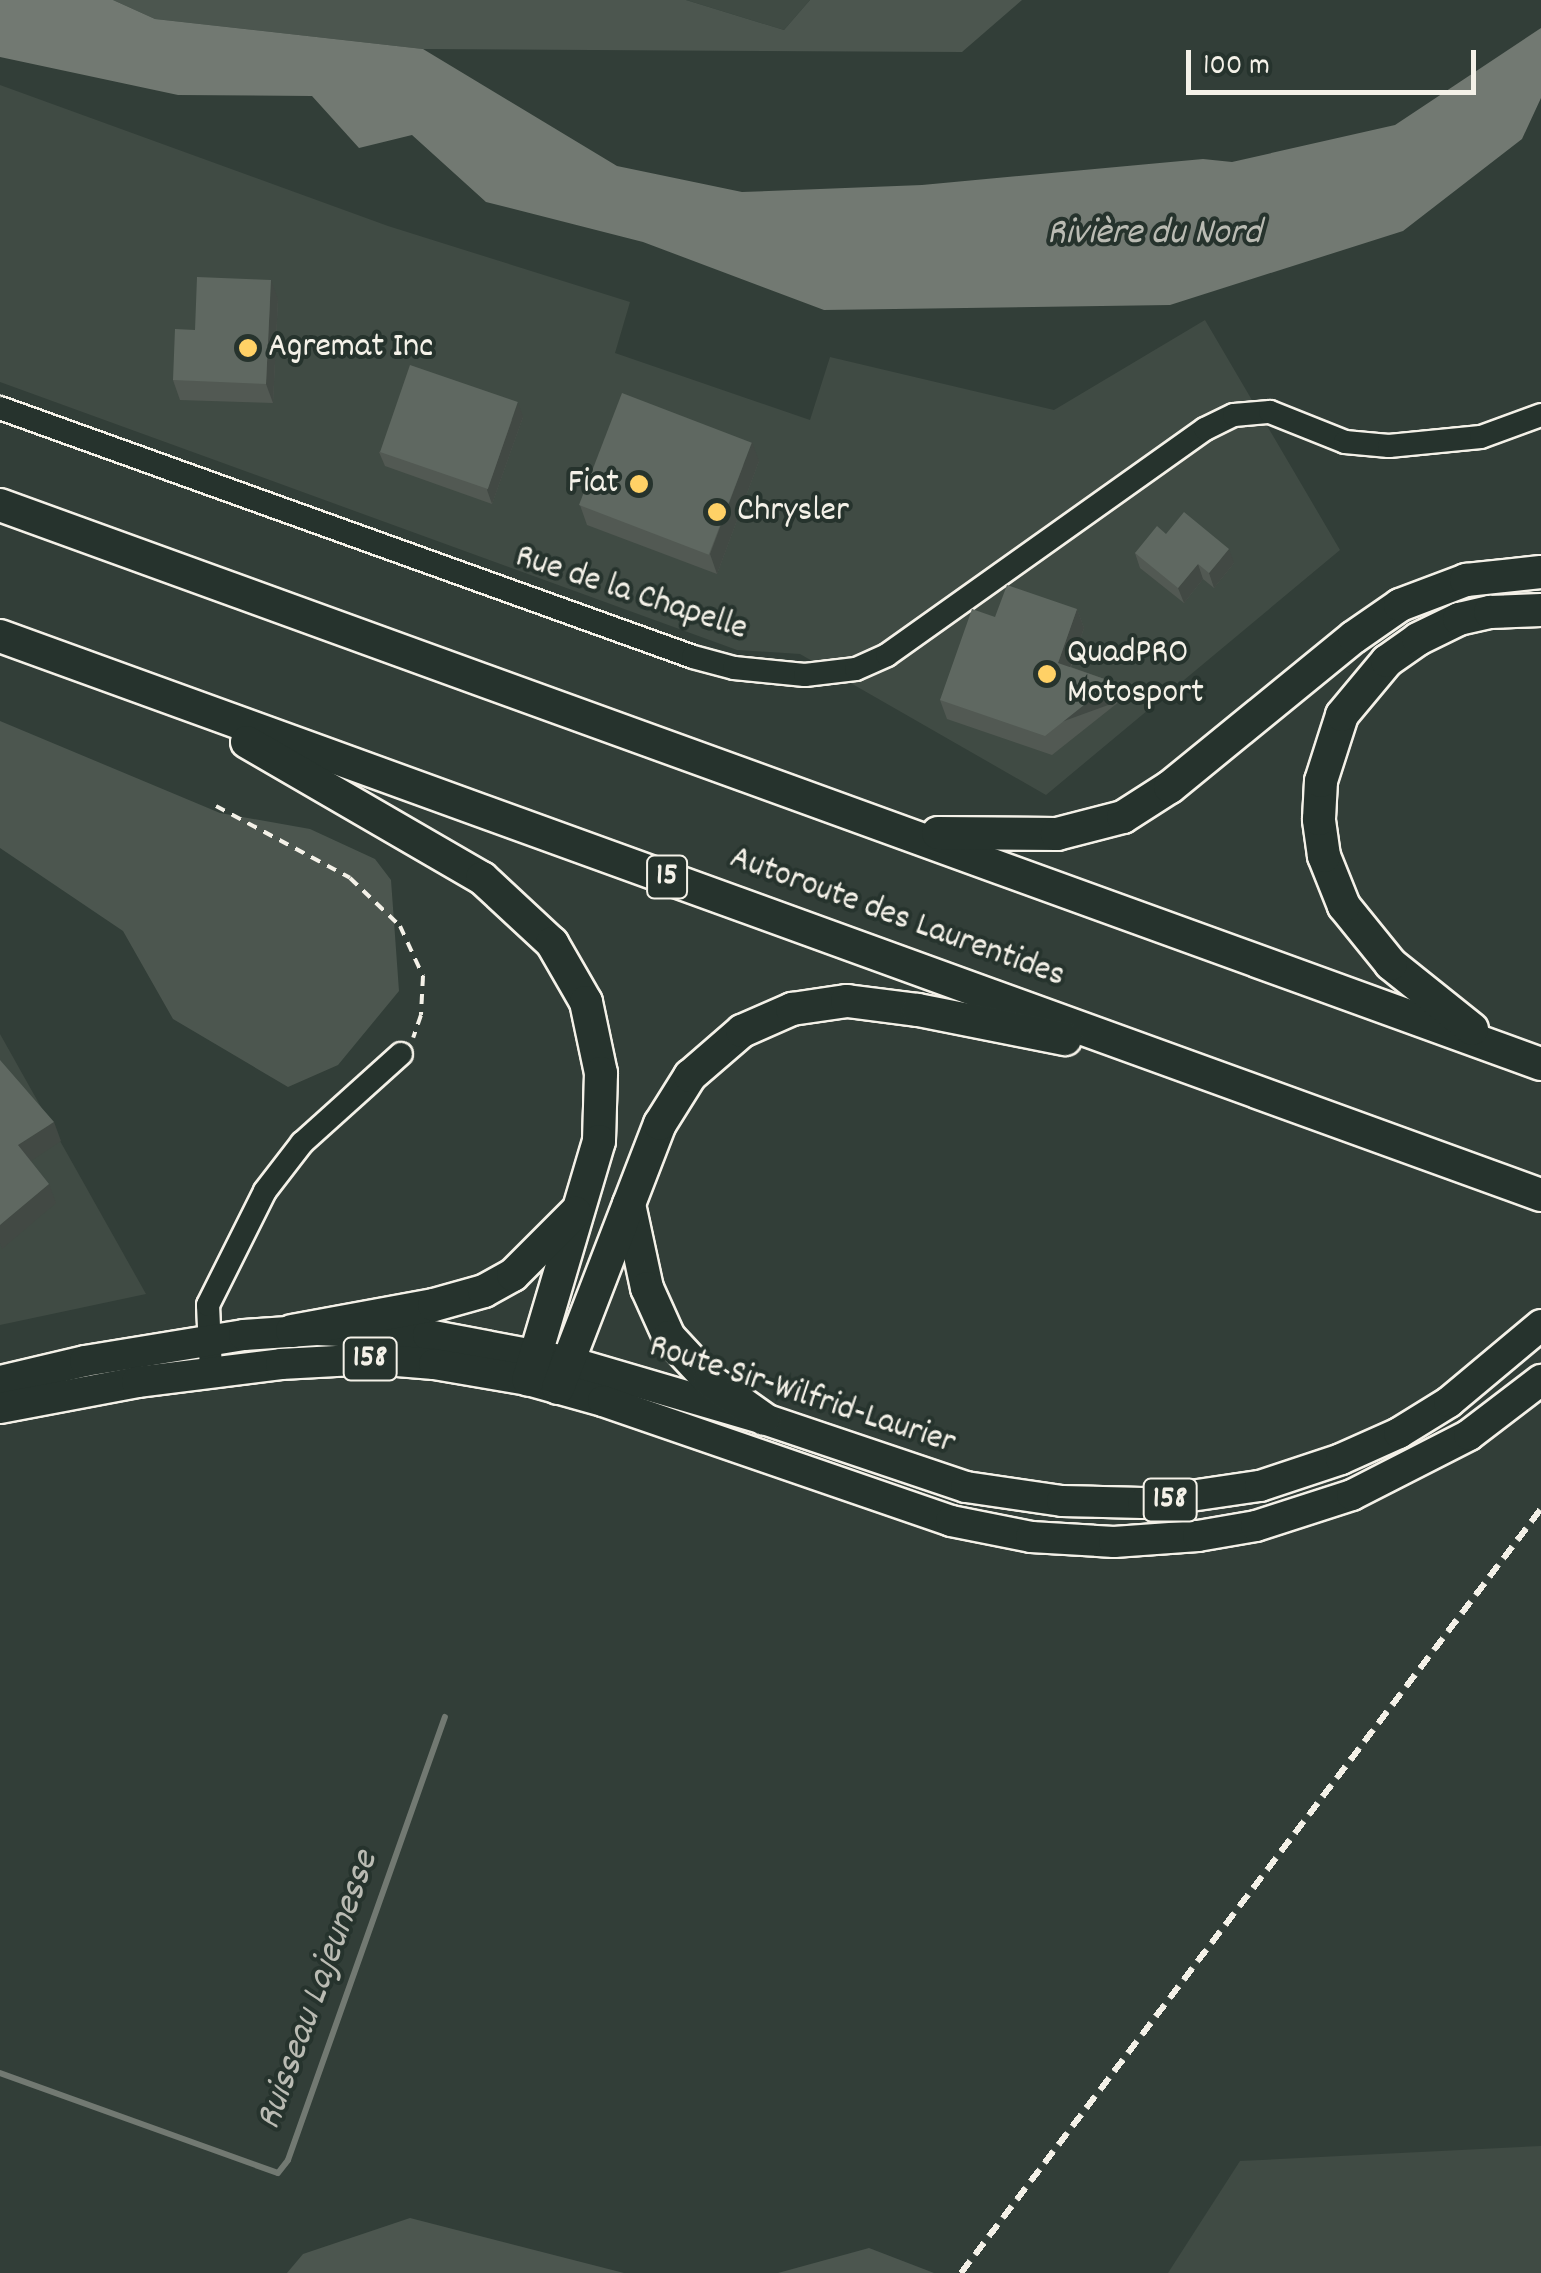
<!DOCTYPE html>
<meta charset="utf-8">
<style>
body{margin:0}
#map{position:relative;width:1541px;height:2273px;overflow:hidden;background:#323e38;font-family:Dekko,sans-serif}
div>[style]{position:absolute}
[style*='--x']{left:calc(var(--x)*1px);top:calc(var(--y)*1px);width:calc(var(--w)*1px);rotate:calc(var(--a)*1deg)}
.built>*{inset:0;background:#404b44}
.green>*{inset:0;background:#4c564f}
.water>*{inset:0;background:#727972}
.stream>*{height:6px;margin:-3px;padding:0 3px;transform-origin:3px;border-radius:3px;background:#727972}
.path>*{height:4px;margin-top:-2px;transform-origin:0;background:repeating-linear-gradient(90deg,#f4f1e8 0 10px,transparent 0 18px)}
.roads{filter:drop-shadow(2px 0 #f4f1e8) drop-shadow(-2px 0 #f4f1e8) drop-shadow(0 2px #f4f1e8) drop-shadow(0 -2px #f4f1e8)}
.minor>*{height:22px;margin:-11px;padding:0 11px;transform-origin:11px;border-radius:11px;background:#26332d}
.major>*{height:30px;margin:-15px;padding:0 15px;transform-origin:15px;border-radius:15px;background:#26332d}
.highway>*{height:32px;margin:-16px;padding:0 16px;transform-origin:16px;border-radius:16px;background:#26332d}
.rail>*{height:6px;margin-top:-3px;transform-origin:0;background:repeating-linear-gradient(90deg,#f4f1e8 0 15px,transparent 0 23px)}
.wall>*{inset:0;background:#525953}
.shaded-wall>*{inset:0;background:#424944;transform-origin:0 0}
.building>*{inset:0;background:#5f6861;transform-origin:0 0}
.dots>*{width:28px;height:28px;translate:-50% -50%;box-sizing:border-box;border:5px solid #26332d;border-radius:50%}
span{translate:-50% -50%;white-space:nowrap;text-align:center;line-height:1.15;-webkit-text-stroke:8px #26332d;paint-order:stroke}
.shield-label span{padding:2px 8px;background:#26332d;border:2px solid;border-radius:8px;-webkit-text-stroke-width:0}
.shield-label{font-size:32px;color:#f4f1e8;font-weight:700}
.poi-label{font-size:35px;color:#f4f1e8}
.left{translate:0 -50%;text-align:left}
.right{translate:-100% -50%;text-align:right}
.street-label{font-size:35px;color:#f4f1e8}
.water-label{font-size:38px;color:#babbb3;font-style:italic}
.scale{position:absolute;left:1186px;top:50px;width:290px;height:45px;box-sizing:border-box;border:5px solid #f4f1e8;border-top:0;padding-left:12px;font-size:30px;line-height:35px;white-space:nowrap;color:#f4f1e8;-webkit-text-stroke:8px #26332d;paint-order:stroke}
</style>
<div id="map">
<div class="built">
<i style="clip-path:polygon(686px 0,810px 0,784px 30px)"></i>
<i style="clip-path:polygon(0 85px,388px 226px,630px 302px,615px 353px,810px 420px,830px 357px,1054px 410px,1205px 320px,1340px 550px,1046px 795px,800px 654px,737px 650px,0 382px)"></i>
<i style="clip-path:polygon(0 1034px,146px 1294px,0 1325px)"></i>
<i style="clip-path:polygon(1541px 2146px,1541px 2273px,1168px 2273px,1240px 2161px)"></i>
</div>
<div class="green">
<i style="clip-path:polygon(113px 0,686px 0,784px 30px,810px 0,1022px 0,962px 52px,423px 49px,155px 19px)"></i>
<i style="clip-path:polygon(0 721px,220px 813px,310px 829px,375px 859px,391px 880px,399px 991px,338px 1065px,288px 1087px,173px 1019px,123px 931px,0 848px)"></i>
<i style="clip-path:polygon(410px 2218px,624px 2273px,287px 2273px,303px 2254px)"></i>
<i style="clip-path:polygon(869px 2248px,934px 2273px,778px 2273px)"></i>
</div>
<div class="water">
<i style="clip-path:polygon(0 0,113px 0,155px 19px,423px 49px,617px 166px,742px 192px,922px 185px,1203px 159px,1232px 162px,1395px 125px,1541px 28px,1541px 98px,1522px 139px,1403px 231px,1170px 305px,824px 310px,643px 242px,486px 202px,412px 135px,359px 148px,312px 96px,178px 95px,0 57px)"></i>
</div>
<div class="stream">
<i style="--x:0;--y:2073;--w:295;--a:19.8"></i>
<i style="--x:278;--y:2173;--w:16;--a:-52"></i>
<i style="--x:288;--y:2160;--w:470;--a:-70.5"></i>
</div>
<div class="path">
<i style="--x:216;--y:806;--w:152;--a:28.2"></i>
<i style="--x:350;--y:878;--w:69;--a:43.8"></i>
<i style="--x:400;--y:926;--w:55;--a:65.3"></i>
<i style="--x:423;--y:976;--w:39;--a:93"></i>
<i style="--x:421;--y:1015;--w:24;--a:109"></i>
</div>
<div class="roads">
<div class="minor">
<i style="--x:0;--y:408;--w:736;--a:19.76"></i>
<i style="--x:693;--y:657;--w:42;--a:15"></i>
<i style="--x:734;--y:668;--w:71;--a:5.6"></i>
<i style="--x:805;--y:675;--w:51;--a:-6.7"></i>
<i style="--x:856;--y:669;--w:34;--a:-24"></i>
<i style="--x:887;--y:655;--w:390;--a:-35.4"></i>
<i style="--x:1205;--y:429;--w:32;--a:-26"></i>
<i style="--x:1234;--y:415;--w:36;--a:-5"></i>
<i style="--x:1270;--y:412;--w:81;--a:21.8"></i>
<i style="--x:1345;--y:442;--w:44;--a:5.2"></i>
<i style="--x:1389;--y:446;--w:92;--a:-5.6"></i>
<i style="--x:1481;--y:437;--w:64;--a:-20.1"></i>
<i style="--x:211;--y:1371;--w:66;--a:-92.6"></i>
<i style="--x:208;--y:1305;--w:127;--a:-63.4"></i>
<i style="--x:265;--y:1191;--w:61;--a:-52.4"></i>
<i style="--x:302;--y:1143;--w:133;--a:-42"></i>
</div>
<div class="major">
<i style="--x:0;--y:1381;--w:87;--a:-13.2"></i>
<i style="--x:85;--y:1361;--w:161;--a:-9.3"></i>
<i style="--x:244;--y:1335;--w:73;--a:-3.9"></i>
<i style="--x:317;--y:1330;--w:111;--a:2.6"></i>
<i style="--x:428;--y:1335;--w:140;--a:10.7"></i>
<i style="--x:566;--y:1361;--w:206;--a:16.3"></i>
<i style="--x:764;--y:1419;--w:213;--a:18.6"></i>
<i style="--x:966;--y:1487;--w:97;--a:8.3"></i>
<i style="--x:1062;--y:1501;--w:81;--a:1.4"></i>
<i style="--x:1143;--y:1503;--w:118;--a:-8.3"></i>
<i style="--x:1260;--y:1486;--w:85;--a:-18.4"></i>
<i style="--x:1341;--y:1459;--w:64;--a:-24.1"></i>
<i style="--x:1399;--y:1433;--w:59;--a:-31.8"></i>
<i style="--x:1449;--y:1402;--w:120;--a:-39.9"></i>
<i style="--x:0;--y:1408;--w:139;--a:-10.7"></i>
<i style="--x:137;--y:1382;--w:145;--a:-7.1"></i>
<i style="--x:281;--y:1364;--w:92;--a:-3.1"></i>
<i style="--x:373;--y:1359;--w:61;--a:4.7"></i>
<i style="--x:434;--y:1364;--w:95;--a:9.7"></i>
<i style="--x:528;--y:1380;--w:78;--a:15.6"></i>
<i style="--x:603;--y:1401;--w:368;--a:19"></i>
<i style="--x:951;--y:1521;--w:82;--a:11.3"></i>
<i style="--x:1031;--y:1537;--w:83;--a:3.4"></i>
<i style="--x:1114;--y:1542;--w:84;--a:-4.1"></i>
<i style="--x:1198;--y:1536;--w:59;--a:-9.8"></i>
<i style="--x:1256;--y:1526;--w:101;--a:-17.9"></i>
<i style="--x:1352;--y:1495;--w:131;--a:-27.1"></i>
<i style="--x:1469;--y:1435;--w:91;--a:-37.4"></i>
</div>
<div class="highway">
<i style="--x:0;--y:505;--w:1639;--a:19.94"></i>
<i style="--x:0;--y:636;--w:1639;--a:19.94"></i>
<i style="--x:247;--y:742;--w:272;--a:30.1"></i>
<i style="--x:482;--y:878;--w:96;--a:42.9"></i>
<i style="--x:552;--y:943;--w:68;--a:60"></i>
<i style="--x:586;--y:1002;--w:73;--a:78.1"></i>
<i style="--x:601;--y:1073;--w:68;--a:91.7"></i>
<i style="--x:599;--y:1141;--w:249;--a:106.5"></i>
<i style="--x:938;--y:833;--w:119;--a:0.5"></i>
<i style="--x:1057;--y:834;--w:68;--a:-14.4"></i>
<i style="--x:1123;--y:817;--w:56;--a:-32.6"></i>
<i style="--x:1170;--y:787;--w:237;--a:-39.2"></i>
<i style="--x:1354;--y:637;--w:56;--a:-34.8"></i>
<i style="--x:1400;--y:605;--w:71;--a:-20.7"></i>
<i style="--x:1466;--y:580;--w:75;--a:-6.1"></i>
<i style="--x:1472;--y:1029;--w:104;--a:-141.3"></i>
<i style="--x:1391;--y:964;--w:75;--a:-129"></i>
<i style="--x:1344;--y:906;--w:54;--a:-111.8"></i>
<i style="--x:1324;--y:856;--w:37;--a:-98"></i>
<i style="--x:1319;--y:819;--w:38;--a:-87"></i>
<i style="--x:1321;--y:781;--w:69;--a:-72.3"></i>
<i style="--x:1342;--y:715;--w:70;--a:-50.2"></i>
<i style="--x:1387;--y:661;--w:38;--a:-35"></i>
<i style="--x:1418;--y:639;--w:46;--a:-26"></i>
<i style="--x:1459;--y:619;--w:32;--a:-13"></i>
<i style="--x:1490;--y:612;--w:51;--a:-2.2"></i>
<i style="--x:629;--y:1204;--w:86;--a:77.9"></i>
<i style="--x:647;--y:1288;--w:54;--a:65.8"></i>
<i style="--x:669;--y:1337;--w:59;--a:47.1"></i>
<i style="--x:709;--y:1380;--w:67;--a:35.3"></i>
<i style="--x:292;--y:1331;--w:144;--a:-10.4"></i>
<i style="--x:434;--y:1305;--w:52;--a:-15.6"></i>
<i style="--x:484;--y:1291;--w:33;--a:-29"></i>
<i style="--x:513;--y:1275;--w:88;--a:-45"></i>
<i style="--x:558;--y:1388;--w:283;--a:-68.9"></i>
<i style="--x:660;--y:1124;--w:57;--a:-58"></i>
<i style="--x:690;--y:1076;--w:69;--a:-40.9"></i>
<i style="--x:742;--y:1031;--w:55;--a:-23.7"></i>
<i style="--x:792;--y:1009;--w:56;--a:-8.3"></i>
<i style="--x:847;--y:1001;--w:72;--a:7.2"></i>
<i style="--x:918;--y:1010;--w:150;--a:11.2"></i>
</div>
</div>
<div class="rail">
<i style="--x:961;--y:2273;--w:959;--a:-52.8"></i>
</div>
<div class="wall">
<i style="clip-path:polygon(278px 299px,273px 403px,180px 400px,173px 380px,195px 330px)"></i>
<i style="clip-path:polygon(523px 417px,492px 504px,385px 466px,379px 452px)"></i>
<i style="clip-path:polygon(759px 461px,717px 574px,587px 525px,580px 505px)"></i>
<i style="clip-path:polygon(1166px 534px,1234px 563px,1214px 588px,1203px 579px,1184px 603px,1140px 568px,1135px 553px)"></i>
<i style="clip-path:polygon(1077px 609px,1084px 628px,1071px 667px,1113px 682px,1120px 701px,1052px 755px,947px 719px,940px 700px,995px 617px)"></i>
</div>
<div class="shaded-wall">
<i style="clip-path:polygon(271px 280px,278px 299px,273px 403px,266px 384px)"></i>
<i style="clip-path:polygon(518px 403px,523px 417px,492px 504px,487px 490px)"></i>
<i style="clip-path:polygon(752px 442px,759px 461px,717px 574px,710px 554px)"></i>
<i style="clip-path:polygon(1229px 549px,1234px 563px,1214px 588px,1209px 573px)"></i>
<i style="clip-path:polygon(1198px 564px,1203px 579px,1184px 603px,1178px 588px)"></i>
<i style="clip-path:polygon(1077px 609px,1084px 628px,1065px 682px,1058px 663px)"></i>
<i style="left:1113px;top:682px;width:20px;height:87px;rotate:70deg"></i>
<i style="clip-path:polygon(54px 1122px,61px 1141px,25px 1165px,18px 1145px)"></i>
<i style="clip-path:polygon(49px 1184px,56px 1203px,2px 1249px,0 1243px,0 1225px)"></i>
</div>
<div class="building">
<i style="clip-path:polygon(197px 277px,271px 280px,266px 384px,173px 380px,175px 329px,195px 330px)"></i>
<i style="left:410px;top:365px;width:114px;height:92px;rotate:19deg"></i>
<i style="left:622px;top:393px;width:139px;height:120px;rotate:21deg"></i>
<i style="clip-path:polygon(1184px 512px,1229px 549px,1209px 573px,1198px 564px,1178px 588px,1135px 553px,1157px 526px,1166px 534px)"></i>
<i style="clip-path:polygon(1007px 585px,1077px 609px,1058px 663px,1113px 682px,1045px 736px,940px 700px,972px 609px,995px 617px)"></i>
<i style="clip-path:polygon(0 1060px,54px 1122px,18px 1145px,49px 1184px,0 1225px)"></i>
</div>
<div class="dots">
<i style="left:248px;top:348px;background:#ffd166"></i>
<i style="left:639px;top:484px;background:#ffd166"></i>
<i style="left:717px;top:512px;background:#ffd166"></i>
<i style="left:1047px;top:674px;background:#ffd166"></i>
</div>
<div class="shield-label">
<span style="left:667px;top:877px">15</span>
<span style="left:370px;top:1359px">158</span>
<span style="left:1170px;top:1500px">158</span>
</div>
<div class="poi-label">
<span class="left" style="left:268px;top:348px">Agremat Inc</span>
<span class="right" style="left:619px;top:484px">Fiat</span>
<span class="left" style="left:737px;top:512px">Chrysler</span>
<span class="left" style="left:1067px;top:674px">QuadPRO<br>Motosport</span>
</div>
<div class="street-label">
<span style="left:631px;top:594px;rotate:18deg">Rue de la Chapelle</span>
<span style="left:897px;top:918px;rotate:20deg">Autoroute des Laurentides</span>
<span style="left:802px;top:1396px;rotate:18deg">Route Sir-Wilfrid-Laurier</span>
</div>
<div class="water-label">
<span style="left:1154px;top:235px">Rivière du Nord</span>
<span style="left:319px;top:1991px;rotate:-70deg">Ruisseau Lajeunesse</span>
</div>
<div class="scale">100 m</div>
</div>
